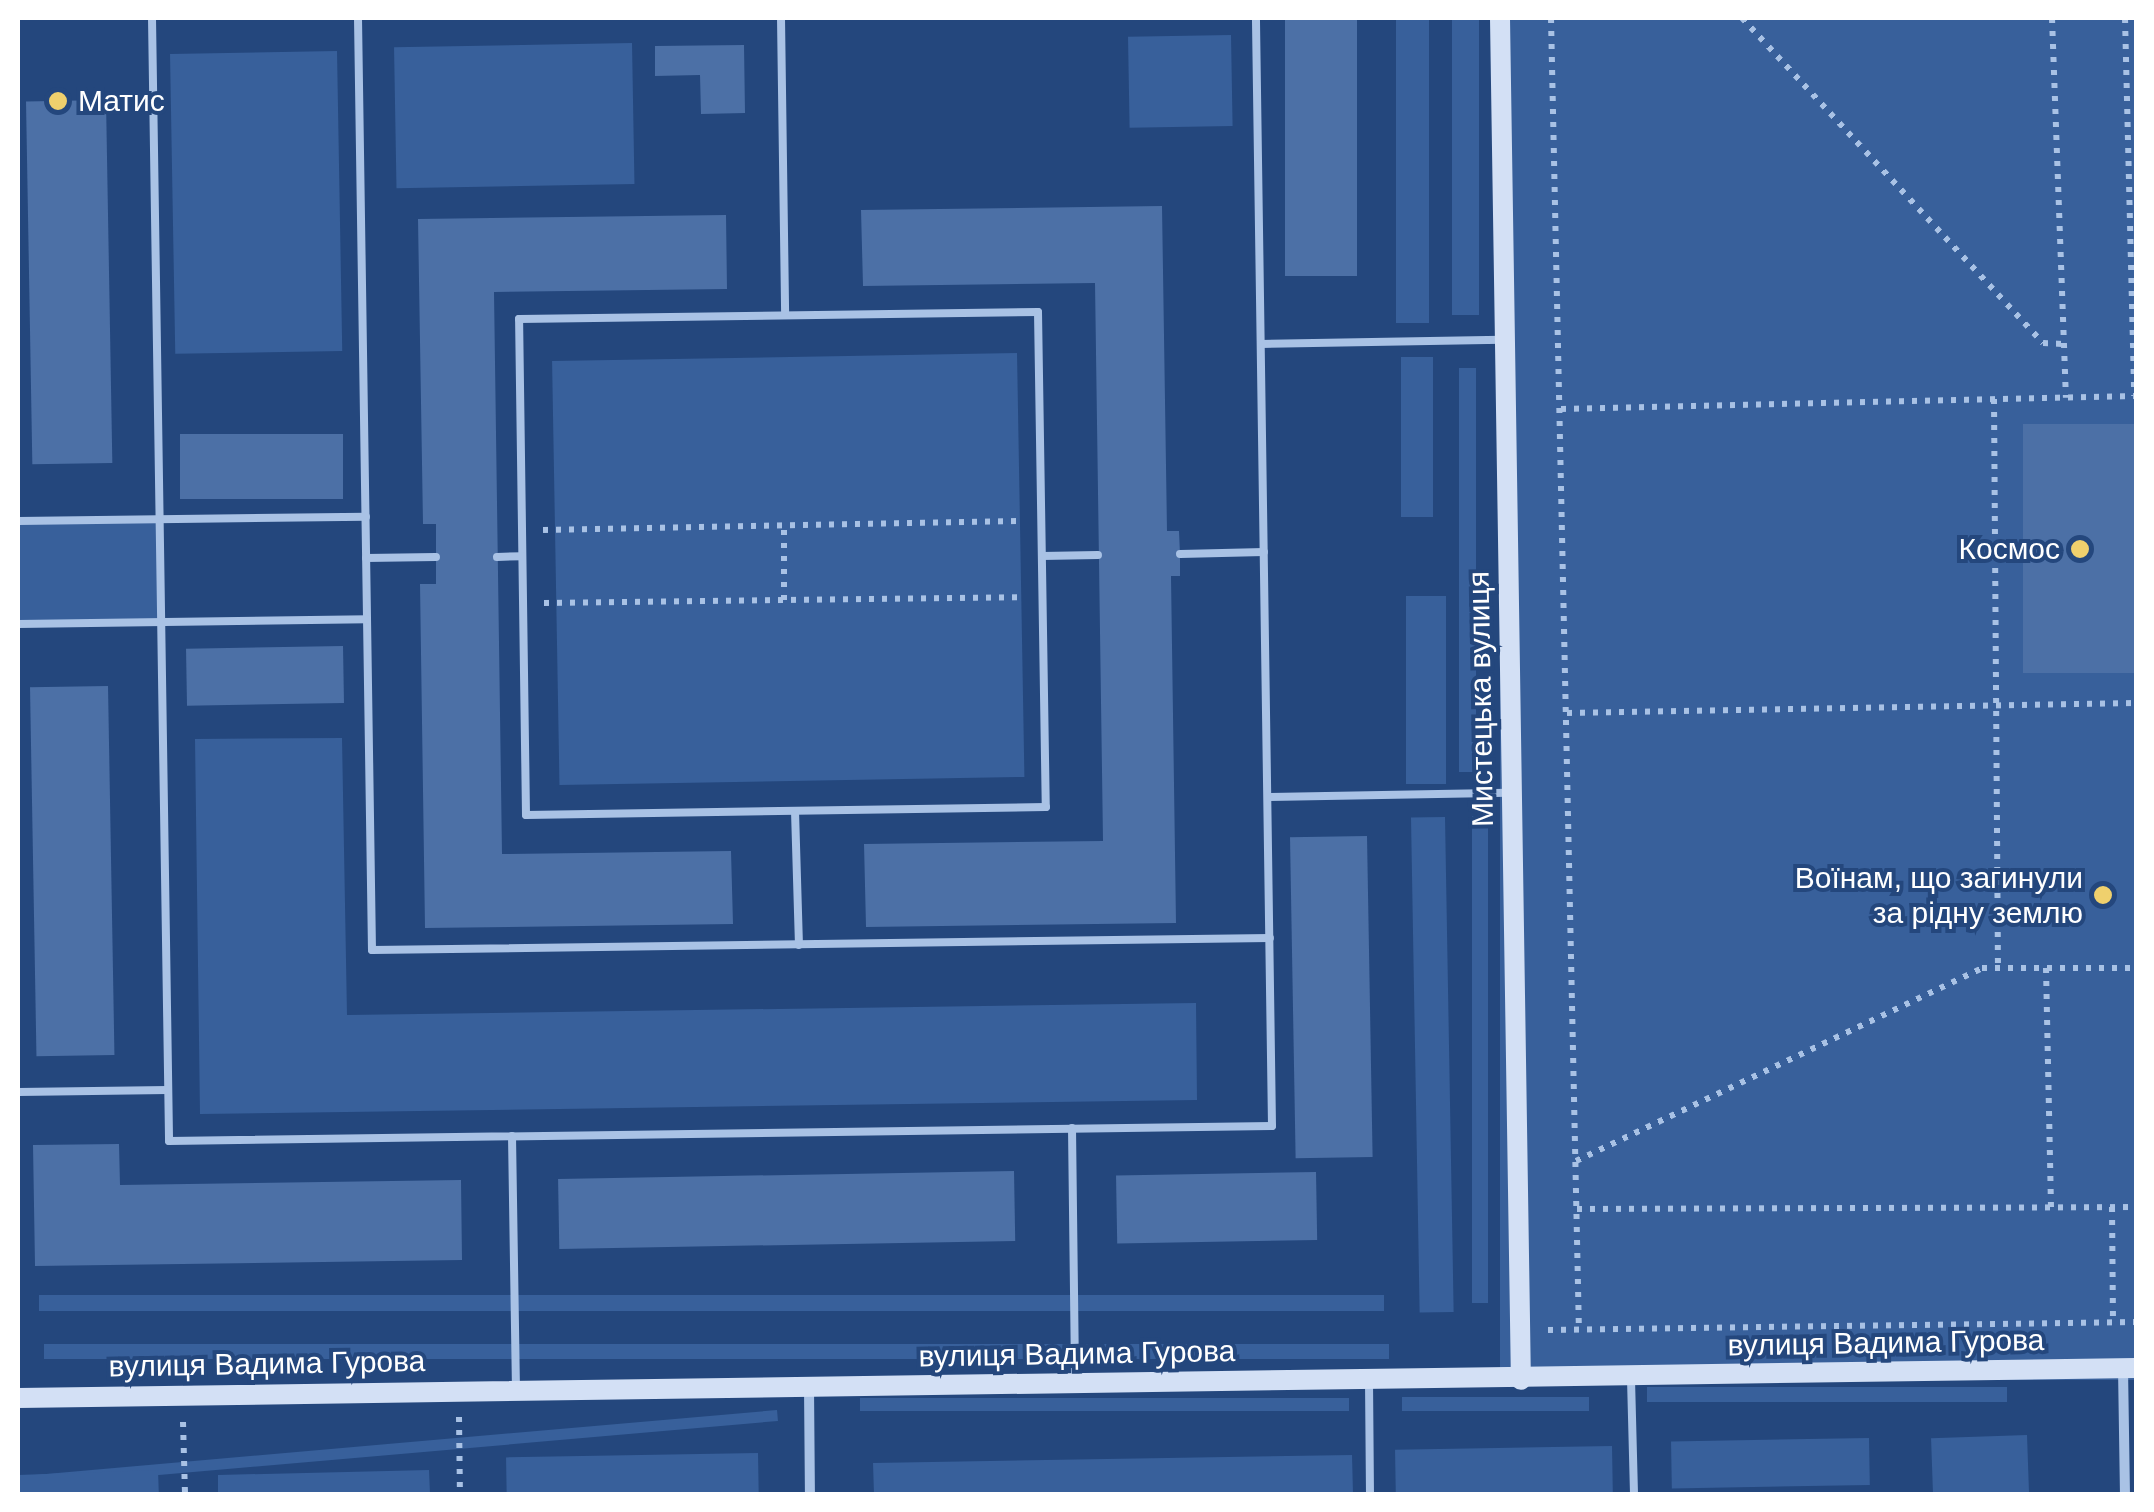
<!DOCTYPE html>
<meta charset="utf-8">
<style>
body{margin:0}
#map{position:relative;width:2154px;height:1512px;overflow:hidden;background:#24477d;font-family:Helvetica,sans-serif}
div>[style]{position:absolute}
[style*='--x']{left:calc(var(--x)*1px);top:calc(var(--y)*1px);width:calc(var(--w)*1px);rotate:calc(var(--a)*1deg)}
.green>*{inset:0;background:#38609b;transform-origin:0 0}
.building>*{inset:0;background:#4c70a6;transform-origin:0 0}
.path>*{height:6px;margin-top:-3px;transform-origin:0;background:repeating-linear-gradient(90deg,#a9c2e5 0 5px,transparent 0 13px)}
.lane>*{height:8px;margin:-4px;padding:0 4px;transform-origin:4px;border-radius:4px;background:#a9c2e5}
.street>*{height:10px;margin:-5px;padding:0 5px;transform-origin:5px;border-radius:5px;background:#a9c2e5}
.secondary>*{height:20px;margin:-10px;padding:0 10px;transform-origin:10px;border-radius:10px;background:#d3e0f5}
.dots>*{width:28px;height:28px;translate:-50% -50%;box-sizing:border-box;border:5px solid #24477d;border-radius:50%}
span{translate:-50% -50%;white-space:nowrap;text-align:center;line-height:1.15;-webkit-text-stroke:8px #24477d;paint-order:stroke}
.poi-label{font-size:30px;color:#fff}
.left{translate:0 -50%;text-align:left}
.right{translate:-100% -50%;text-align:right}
.street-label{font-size:30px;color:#fff}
.frame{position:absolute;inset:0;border:20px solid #fff;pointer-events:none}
</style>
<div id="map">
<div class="green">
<i style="left:1396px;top:18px;width:33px;height:305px"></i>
<i style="left:1452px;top:18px;width:27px;height:297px"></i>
<i style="left:1500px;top:18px;width:636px;height:1362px"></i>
<i style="left:1231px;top:35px;width:91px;height:103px;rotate:89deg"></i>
<i style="left:632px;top:43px;width:141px;height:238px;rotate:89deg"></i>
<i style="left:337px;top:51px;width:300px;height:167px;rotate:89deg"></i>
<i style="left:1017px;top:353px;width:424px;height:465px;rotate:89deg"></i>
<i style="left:1401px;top:357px;width:32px;height:160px"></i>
<i style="left:1459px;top:368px;width:17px;height:404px"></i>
<i style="left:160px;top:519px;width:104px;height:142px;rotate:89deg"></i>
<i style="left:1406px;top:596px;width:40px;height:188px"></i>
<i style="clip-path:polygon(342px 738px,347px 1015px,1196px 1003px,1197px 1100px,200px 1114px,195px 739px)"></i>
<i style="left:1472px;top:816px;width:16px;height:487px"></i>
<i style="left:1445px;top:817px;width:495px;height:34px;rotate:89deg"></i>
<i style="left:1384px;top:1295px;width:16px;height:1345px;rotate:90deg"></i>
<i style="left:1389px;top:1344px;width:15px;height:1345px;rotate:90deg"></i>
<i style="left:2007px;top:1387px;width:15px;height:360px;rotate:90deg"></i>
<i style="left:1589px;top:1397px;width:14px;height:187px;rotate:90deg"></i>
<i style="left:1349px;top:1398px;width:13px;height:489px;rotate:90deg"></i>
<i style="left:777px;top:1410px;width:11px;height:759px;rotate:85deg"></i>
<i style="left:2027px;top:1435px;width:59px;height:96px;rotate:88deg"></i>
<i style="left:1869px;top:1438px;width:47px;height:198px;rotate:89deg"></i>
<i style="left:1612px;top:1446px;width:48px;height:217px;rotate:89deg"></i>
<i style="left:758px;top:1453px;width:41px;height:252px;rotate:89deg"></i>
<i style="clip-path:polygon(1352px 1455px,1353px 1494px,874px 1494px,873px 1463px)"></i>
<i style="left:158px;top:1470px;width:24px;height:140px;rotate:88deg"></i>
<i style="clip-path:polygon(429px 1470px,430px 1494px,218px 1494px,218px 1475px)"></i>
</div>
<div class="building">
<i style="left:1285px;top:18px;width:72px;height:258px"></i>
<i style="clip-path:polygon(744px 45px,745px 113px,701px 114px,700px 75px,655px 76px,655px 46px)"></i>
<i style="left:106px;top:100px;width:363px;height:80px;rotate:89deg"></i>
<i style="clip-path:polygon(1162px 206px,1167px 531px,1179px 531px,1180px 554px,1180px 576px,1171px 576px,1176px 923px,866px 927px,864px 844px,1103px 841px,1095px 283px,863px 286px,861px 210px)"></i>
<i style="clip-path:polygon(726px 215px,727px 289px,494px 292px,502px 854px,731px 851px,733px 924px,425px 928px,420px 584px,436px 584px,436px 524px,423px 524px,418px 219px)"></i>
<i style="left:2023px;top:424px;width:113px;height:249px"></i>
<i style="left:343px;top:434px;width:65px;height:163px;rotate:90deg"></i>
<i style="left:343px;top:646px;width:57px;height:157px;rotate:89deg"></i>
<i style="left:108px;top:686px;width:369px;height:78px;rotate:89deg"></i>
<i style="left:1367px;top:836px;width:321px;height:77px;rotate:89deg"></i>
<i style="clip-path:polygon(119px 1144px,120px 1185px,461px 1180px,462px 1260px,35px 1266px,33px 1145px)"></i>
<i style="left:1014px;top:1171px;width:70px;height:456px;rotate:89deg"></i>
<i style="left:1316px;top:1172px;width:68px;height:200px;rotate:89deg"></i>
</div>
<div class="path">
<i style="--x:1551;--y:18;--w:1313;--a:88.78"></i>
<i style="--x:1742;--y:18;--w:443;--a:47.2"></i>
<i style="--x:2043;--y:343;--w:20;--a:3"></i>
<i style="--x:2052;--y:18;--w:380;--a:87.9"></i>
<i style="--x:2125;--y:18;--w:378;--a:88.6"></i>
<i style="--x:1994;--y:399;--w:569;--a:89.6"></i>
<i style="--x:1561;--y:409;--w:575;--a:-1.3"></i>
<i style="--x:543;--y:530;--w:478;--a:-1.1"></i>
<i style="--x:784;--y:600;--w:75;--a:-90"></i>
<i style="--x:544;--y:603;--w:478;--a:-0.7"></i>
<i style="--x:1567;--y:713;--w:569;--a:-1.01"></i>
<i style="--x:2046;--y:968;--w:239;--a:88.8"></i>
<i style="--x:1576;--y:1161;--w:450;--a:-25.4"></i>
<i style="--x:1982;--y:968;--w:154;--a:0"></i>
<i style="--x:2112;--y:1207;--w:115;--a:89.5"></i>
<i style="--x:1577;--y:1209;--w:559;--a:-0.2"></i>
<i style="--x:1548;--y:1330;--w:588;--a:-0.78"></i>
<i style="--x:459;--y:1417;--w:77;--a:89.3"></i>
<i style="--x:183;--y:1422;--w:72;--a:88.4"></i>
</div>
<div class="lane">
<i style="--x:152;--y:18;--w:1123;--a:89.13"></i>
<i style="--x:169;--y:1141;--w:1103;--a:-0.78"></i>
<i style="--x:1272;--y:1126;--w:1108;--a:-90.83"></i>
<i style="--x:358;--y:18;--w:932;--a:89.14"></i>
<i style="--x:372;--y:950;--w:898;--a:-0.77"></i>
<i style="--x:781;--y:18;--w:297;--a:89.2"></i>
<i style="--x:1038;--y:312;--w:495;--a:89.1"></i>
<i style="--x:1046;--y:807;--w:520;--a:179.12"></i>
<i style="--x:526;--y:815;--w:496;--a:-90.8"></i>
<i style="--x:519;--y:319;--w:519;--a:-0.77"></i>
<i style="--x:1261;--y:344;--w:241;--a:-1"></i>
<i style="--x:18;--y:521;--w:348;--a:-0.7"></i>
<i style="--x:1180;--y:554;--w:84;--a:-1.4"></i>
<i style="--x:1042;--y:556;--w:56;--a:-1"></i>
<i style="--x:497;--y:557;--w:25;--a:-2"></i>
<i style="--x:366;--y:558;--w:70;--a:-0.8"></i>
<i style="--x:18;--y:624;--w:349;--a:-0.8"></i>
<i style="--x:1268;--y:797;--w:240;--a:-1"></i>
<i style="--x:795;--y:811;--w:134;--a:88.3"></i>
<i style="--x:18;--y:1092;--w:150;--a:-0.8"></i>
<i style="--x:1072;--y:1128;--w:252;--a:89.3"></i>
<i style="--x:512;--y:1136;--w:254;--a:89.1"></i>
<i style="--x:1631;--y:1379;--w:115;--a:88.5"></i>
<i style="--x:1369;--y:1381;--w:113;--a:89.5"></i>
</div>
<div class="street">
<i style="--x:2123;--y:1368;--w:126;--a:89.1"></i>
<i style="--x:809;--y:1387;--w:107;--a:89.5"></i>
</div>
<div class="secondary">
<i style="--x:1500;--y:18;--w:1362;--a:89.12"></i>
<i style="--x:18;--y:1398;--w:2118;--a:-0.81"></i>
</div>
<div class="dots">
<i style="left:58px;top:101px;background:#efd06d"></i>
<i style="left:2080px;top:549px;background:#efd06d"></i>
<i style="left:2103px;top:895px;background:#efd06d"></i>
</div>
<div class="poi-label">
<span class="left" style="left:78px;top:101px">Матис</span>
<span class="right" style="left:2060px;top:549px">Космос</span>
<span class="right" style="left:2083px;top:895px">Воїнам, що загинули<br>за рідну землю</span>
</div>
<div class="street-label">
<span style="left:1481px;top:699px;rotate:-91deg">Мистецька вулиця</span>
<span style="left:1886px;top:1343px;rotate:-1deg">вулиця Вадима Гурова</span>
<span style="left:1077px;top:1354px;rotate:-1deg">вулиця Вадима Гурова</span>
<span style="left:267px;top:1364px;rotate:-1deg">вулиця Вадима Гурова</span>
</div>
<div class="frame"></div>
</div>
